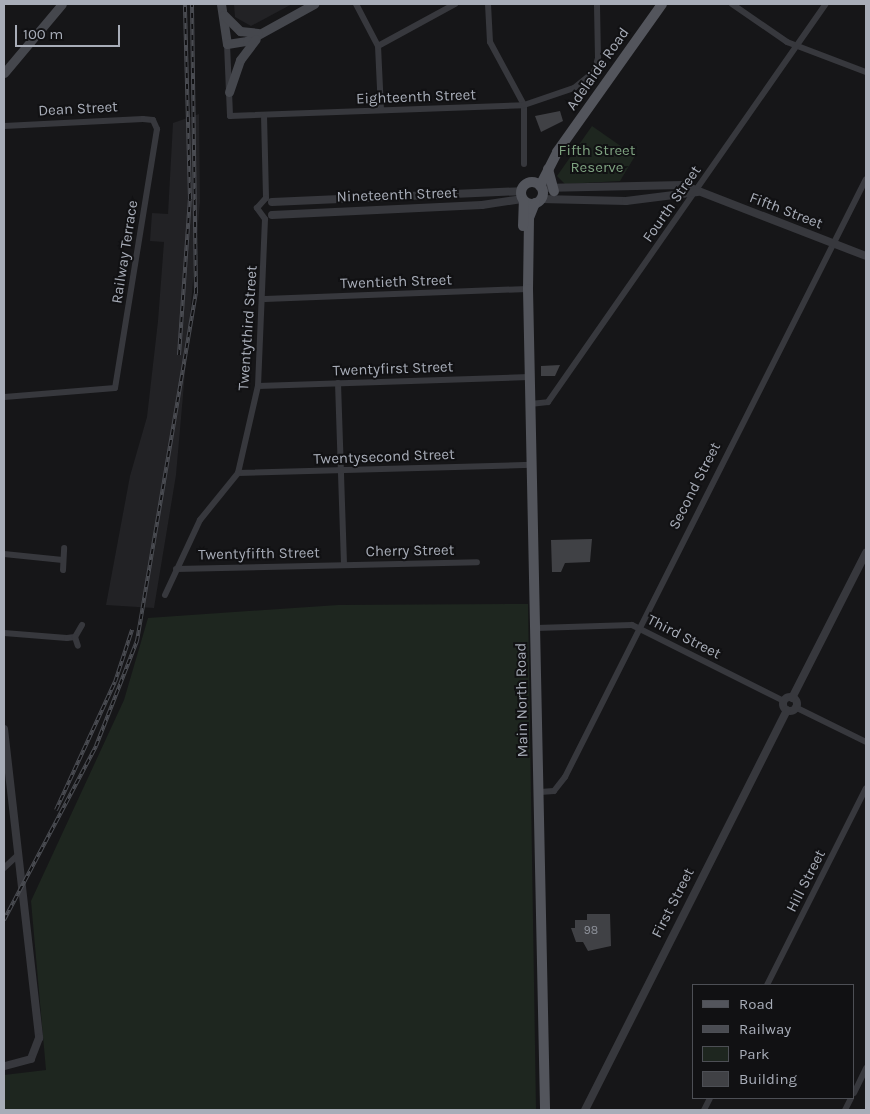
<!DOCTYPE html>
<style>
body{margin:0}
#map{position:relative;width:870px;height:1114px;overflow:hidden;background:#161618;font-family:Karla,sans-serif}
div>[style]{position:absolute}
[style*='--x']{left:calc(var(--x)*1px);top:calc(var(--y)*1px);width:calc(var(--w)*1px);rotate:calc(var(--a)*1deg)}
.built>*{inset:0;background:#222225}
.green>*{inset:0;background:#1e261f}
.building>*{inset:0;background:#404145}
.minor>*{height:6px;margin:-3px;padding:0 3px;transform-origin:3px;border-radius:3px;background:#37383d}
.tertiary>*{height:8px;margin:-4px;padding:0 4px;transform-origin:4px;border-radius:4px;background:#37383d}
.tertiary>.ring{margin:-4px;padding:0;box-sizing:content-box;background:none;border:8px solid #37383d;border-radius:50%}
.secondary>*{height:9px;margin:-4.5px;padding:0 4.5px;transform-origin:4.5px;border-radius:4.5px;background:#45474d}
.primary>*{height:10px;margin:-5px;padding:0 5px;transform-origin:5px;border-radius:5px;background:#53555c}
.primary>.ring{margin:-5px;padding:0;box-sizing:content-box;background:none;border:10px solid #53555c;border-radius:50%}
.rail>*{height:4px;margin-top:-2px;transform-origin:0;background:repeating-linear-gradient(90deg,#111113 0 5.5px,#4a4c52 0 11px);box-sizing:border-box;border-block:1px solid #4a4c52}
span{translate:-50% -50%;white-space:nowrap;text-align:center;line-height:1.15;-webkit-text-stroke:4px #111113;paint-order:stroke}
.number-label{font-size:12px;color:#8e929b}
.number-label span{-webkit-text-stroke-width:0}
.street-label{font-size:15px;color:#a8adb8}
.park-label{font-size:15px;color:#7fa381}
.frame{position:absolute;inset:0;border:5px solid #a8adb8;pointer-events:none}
.legend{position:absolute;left:692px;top:984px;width:162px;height:115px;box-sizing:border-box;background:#111113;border:1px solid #4d4f55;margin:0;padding:6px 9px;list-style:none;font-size:15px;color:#a8adb8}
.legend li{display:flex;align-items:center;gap:10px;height:25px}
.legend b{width:25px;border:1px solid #4d4f55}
.scale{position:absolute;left:15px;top:25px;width:105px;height:22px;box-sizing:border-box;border:2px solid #a8adb8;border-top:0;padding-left:6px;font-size:15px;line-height:18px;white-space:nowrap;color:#a8adb8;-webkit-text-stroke:4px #111113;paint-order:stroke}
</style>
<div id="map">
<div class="built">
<i style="clip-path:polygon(234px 4px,292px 4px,251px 26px,235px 17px)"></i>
<i style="clip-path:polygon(199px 114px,200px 202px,176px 475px,154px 608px,106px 605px,130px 476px,147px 417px,158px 321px,164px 242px,150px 241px,152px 213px,168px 214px,173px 123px)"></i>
</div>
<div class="green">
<i style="clip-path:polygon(592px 126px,635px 156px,620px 181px,565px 184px,557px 176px)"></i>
<i style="clip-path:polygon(528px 604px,536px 1110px,4px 1110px,4px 1075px,46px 1070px,31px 901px,124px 700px,148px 618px,338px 605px)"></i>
</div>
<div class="building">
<i style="clip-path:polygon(560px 111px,563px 121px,541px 132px,535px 116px)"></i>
<i style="clip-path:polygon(560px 365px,555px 376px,541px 376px,541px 366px)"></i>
<i style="clip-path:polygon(592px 539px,590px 562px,565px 563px,561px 572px,552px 572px,551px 540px)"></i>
<i style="clip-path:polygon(587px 914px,610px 914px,611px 946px,588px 951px,583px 942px,576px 942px,571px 928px,575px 928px,575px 920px,587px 920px)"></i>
</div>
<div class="minor">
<i style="--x:356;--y:4;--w:47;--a:62.4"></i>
<i style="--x:378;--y:46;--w:64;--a:87.3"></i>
<i style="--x:488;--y:4;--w:38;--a:87"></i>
<i style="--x:490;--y:42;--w:72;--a:61.6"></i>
<i style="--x:524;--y:105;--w:59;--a:90"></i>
<i style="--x:732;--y:4;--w:67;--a:34.6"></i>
<i style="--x:787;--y:42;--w:85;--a:20.8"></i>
<i style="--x:227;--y:44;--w:72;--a:87.6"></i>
<i style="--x:230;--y:116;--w:294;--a:-2.1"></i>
<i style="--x:524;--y:105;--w:53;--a:-18.8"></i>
<i style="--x:574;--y:88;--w:26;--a:-39"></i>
<i style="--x:594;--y:72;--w:15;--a:-74"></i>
<i style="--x:598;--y:58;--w:54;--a:-91.1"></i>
<i style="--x:378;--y:46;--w:88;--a:-28.6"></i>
<i style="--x:264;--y:115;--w:83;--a:88.6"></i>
<i style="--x:4;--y:126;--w:139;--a:-2.9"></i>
<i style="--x:143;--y:119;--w:10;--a:6"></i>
<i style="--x:153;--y:120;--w:10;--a:66"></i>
<i style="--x:157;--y:129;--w:262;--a:99.2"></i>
<i style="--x:115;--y:388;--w:111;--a:175.4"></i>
<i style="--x:265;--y:219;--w:14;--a:-126"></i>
<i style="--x:257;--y:208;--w:13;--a:-48"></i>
<i style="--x:265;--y:299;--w:263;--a:-2.2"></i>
<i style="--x:338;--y:383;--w:181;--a:88.1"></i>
<i style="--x:258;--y:386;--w:271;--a:-1.9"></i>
<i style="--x:530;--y:404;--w:18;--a:-6"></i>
<i style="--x:548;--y:402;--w:485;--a:-55.1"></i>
<i style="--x:238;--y:473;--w:294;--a:-1.6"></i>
<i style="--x:4;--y:554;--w:59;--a:5.8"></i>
<i style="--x:176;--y:569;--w:301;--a:-1.3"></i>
<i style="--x:63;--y:570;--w:22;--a:-87"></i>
<i style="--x:165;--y:595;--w:83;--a:-65"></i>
<i style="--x:200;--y:520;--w:60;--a:-51"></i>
<i style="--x:238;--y:473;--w:89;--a:-77.1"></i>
<i style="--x:258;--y:386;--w:167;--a:-87.6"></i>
<i style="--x:536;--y:628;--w:96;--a:-1.8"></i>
<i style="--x:632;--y:625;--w:170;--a:26.6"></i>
<i style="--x:4;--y:633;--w:63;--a:4.5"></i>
<i style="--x:67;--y:638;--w:8;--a:-7"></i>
<i style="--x:75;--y:637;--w:14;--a:-60"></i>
<i style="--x:75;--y:637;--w:9;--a:72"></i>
<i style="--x:795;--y:707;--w:79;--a:26.2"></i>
<i style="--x:540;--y:792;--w:14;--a:-4"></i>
<i style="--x:554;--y:791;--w:18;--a:-52"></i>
<i style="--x:565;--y:777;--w:669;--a:-63.28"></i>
<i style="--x:4;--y:868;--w:19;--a:-43"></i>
<i style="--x:767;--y:985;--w:220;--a:-63.3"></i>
<i style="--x:854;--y:1093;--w:28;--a:-64"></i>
<i style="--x:704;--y:1110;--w:13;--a:-63"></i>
<i style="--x:845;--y:1110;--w:13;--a:-63"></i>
</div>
<div class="tertiary">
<i style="--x:542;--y:188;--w:141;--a:-1.2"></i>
<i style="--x:683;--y:185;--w:196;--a:21.2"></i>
<i style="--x:541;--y:199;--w:85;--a:1.3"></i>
<i style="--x:626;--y:201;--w:72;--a:-7.2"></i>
<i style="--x:272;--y:202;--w:249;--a:-2.5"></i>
<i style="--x:272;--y:215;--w:210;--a:-2.7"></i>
<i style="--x:482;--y:205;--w:40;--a:-8.5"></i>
<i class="ring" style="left:783px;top:697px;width:6px;height:6px"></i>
<i style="--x:792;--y:698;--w:163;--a:-63"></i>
<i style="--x:4;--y:729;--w:311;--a:83.5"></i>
<i style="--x:39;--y:1038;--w:22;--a:111"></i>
<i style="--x:31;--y:1059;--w:28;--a:165"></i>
<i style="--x:585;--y:1110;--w:448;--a:-63.2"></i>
</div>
<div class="secondary">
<i style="--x:221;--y:4;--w:40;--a:81.5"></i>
<i style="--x:227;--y:44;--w:20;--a:-9"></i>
<i style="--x:247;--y:41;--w:77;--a:-28.9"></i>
<i style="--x:224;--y:15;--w:23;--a:45"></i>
<i style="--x:240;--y:31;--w:18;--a:6"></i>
<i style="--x:4;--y:73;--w:90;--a:-50"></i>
<i style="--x:229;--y:92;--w:34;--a:-71"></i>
<i style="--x:240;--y:60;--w:26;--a:-53"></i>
</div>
<div class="primary">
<i style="--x:548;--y:169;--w:23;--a:75"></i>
<i class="ring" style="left:521px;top:182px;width:12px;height:12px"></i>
<i style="--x:540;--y:186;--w:38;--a:-63"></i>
<i style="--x:557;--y:152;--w:181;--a:-54.6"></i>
<i style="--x:535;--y:203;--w:16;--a:112"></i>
<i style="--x:529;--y:218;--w:71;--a:90.8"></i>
<i style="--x:528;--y:289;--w:821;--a:88.81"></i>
<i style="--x:523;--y:226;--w:25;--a:-88"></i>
</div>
<div class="rail">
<i style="--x:179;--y:355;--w:156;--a:-86"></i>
<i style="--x:190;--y:199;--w:195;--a:-91.5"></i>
<i style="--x:56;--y:810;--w:141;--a:-65.3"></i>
<i style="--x:115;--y:682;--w:55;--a:-71.9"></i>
<i style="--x:4;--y:920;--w:197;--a:-62.1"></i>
<i style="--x:96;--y:746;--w:113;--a:-68.7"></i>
<i style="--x:137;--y:641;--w:353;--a:-80.4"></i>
<i style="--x:196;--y:293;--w:289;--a:-90.8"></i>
</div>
<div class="number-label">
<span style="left:591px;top:931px">98</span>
</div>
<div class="street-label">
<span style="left:598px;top:69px;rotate:-55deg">Adelaide Road</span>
<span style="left:416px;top:97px;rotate:-2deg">Eighteenth Street</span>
<span style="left:78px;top:109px;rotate:-3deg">Dean Street</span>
<span style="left:397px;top:195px;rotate:-2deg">Nineteenth Street</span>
<span style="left:672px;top:204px;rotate:-55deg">Fourth Street</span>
<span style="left:786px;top:211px;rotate:21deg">Fifth Street</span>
<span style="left:125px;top:252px;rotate:-81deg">Railway Terrace</span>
<span style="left:396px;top:282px;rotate:-2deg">Twentieth Street</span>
<span style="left:248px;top:328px;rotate:-86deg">Twentythird Street</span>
<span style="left:393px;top:369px;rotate:-2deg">Twentyfirst Street</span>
<span style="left:384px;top:457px;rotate:-2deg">Twentysecond Street</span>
<span style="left:695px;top:486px;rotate:-63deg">Second Street</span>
<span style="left:410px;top:551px;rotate:-1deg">Cherry Street</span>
<span style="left:259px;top:554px;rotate:-1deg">Twentyfifth Street</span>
<span style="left:684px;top:637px;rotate:27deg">Third Street</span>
<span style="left:522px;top:700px;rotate:-91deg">Main North Road</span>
<span style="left:806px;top:881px;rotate:-63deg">Hill Street</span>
<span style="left:673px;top:903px;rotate:-63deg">First Street</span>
</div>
<div class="park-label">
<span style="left:597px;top:159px">Fifth Street<br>Reserve</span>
</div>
<div class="frame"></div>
<ul class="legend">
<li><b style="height:6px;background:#53555c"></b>Road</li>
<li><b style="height:6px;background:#4a4c52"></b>Railway</li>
<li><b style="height:14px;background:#1e261f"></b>Park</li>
<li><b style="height:14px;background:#404145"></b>Building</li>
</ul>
<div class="scale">100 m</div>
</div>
